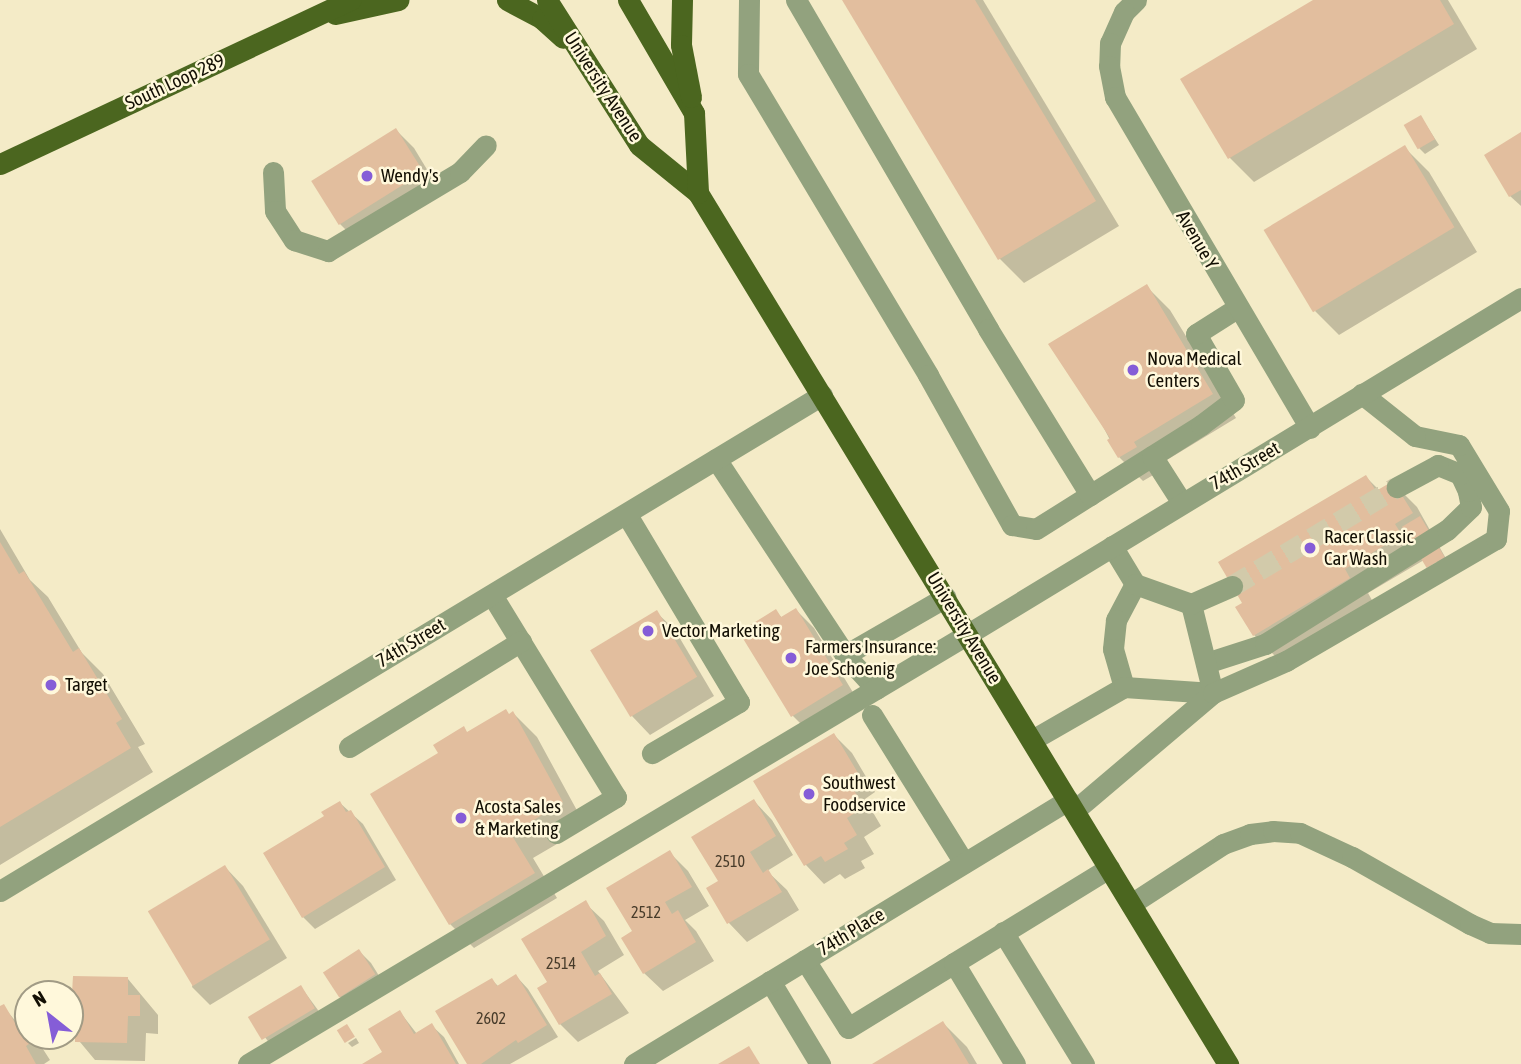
<!DOCTYPE html>
<style>
body{margin:0}
#map{position:relative;width:1521px;height:1064px;overflow:hidden;background:#f4ebc7;font-family:"Asap Condensed",sans-serif}
div>[style]{position:absolute}
[style*='--x']{left:calc(var(--x)*1px);top:calc(var(--y)*1px);width:calc(var(--w)*1px);rotate:calc(var(--a)*1deg)}
.shadow>*{inset:0;background:#0003}
.building>*{inset:0;background:#e2be9e;transform-origin:0 0}
.minor-tunnel>*{height:21px;margin-top:-10.5px;transform-origin:0;background:repeating-linear-gradient(90deg,#d2caaa 0 21px,transparent 0 31px)}
.minor>*{height:21px;margin:-10.5px;padding:0 10.5px;transform-origin:10.5px;border-radius:10.5px;background:#92a27e}
.major>*{height:21px;margin:-10.5px;padding:0 10.5px;transform-origin:10.5px;border-radius:10.5px;background:#4b661f}
.dots>*{width:19px;height:19px;translate:-50% -50%;box-sizing:border-box;border:4px solid #fff8db;border-radius:50%}
span{translate:-50% -50%;white-space:nowrap;text-align:center;line-height:1.15;-webkit-text-stroke:5px #fff8db;paint-order:stroke}
.number-label{font-size:16px;color:#473b2a}
.number-label span{-webkit-text-stroke-width:0}
.street-label{font-size:19px;color:#130f04}
.poi-label{font-size:19px;color:#130f04}
.left{translate:0 -50%;text-align:left}
.north{position:absolute;left:14px;top:980px;width:70px;height:70px;box-sizing:border-box;background:#fff8db;border:2px solid #a19b85;border-radius:50%;rotate:329deg;font-size:19px;font-weight:700;line-height:28px;text-align:center;color:#130f04}
.north::after{content:'';display:block;margin:auto;width:24px;height:32px;background:#855dd7;clip-path:polygon(50% 0,100% 100%,50% 72%,0 100%)}
</style>
<div id="map">
<div class="shadow">
<i style="clip-path:polygon(844px 0,983px 0,1119px 226px,1024px 283px,1000px 259px)"></i>
<i style="clip-path:polygon(1316px 0,1448px 0,1477px 49px,1254px 182px,1230px 158px,1183px 79px)"></i>
<i style="clip-path:polygon(1421px 117px,1439px 145px,1425px 154px,1419px 148px)"></i>
<i style="clip-path:polygon(396px 130px,414px 148px,440px 191px,357px 241px,339px 223px)"></i>
<i style="clip-path:polygon(1521px 134px,1521px 206px,1510px 196px)"></i>
<i style="clip-path:polygon(1405px 148px,1429px 172px,1477px 252px,1339px 335px,1315px 311px)"></i>
<i style="clip-path:polygon(1146px 286px,1170px 310px,1236px 418px,1157px 466px,1160px 471px,1143px 481px,1119px 457px,1098px 417px)"></i>
<i style="clip-path:polygon(1366px 477px,1380px 491px,1393px 483px,1417px 507px,1449px 564px,1424px 560px,1368px 593px,1373px 602px,1278px 659px,1254px 635px,1245px 603px)"></i>
<i style="clip-path:polygon(0 529px,30px 580px,48px 597px,82px 653px,103px 674px,145px 744px,138px 747px,153px 772px,0 865px)"></i>
<i style="clip-path:polygon(796px 610px,814px 628px,860px 704px,811px 734px,793px 716px,776px 611px,782px 618px)"></i>
<i style="clip-path:polygon(656px 612px,675px 630px,714px 696px,650px 735px,632px 716px)"></i>
<i style="clip-path:polygon(513px 713px,537px 737px,586px 827px,533px 858px,557px 898px,474px 948px,450px 924px,441px 753px,468px 734px)"></i>
<i style="clip-path:polygon(834px 735px,852px 753px,875px 792px,865px 799px,881px 826px,864px 837px,874px 854px,861px 861px,865px 868px,845px 879px,840px 874px,824px 884px,806px 865px,756px 781px)"></i>
<i style="clip-path:polygon(754px 801px,772px 820px,793px 855px,767px 871px,787px 890px,799px 910px,747px 942px,729px 923px,708px 889px,720px 882px)"></i>
<i style="clip-path:polygon(340px 803px,363px 824px,396px 880px,315px 929px,303px 917px,326px 817px)"></i>
<i style="clip-path:polygon(669px 852px,688px 871px,709px 906px,685px 920px,696px 931px,714px 961px,663px 991px,644px 973px,634px 932px)"></i>
<i style="clip-path:polygon(225px 867px,243px 886px,287px 958px,210px 1005px,192px 987px)"></i>
<i style="clip-path:polygon(585px 903px,604px 921px,624px 955px,598px 971px,629px 1013px,578px 1042px,560px 1024px,550px 983px)"></i>
<i style="clip-path:polygon(359px 951px,371px 963px,386px 987px,351px 1008px,339px 996px)"></i>
<i style="clip-path:polygon(516px 976px,528px 989px,558px 1037px,510px 1064px,469px 1064px,492px 980px,499px 987px)"></i>
<i style="clip-path:polygon(128px 979px,158px 1015px,158px 1034px,146px 1033px,145px 1061px,95px 1060px,70px 1030px,70px 1006px)"></i>
<i style="clip-path:polygon(301px 987px,326px 1021px,276px 1052px,250px 1017px)"></i>
<i style="clip-path:polygon(3px 1006px,28px 1036px,41px 1046px,50px 1060px,44px 1064px,0 1064px,0 1008px)"></i>
<i style="clip-path:polygon(400px 1012px,417px 1034px,431px 1025px,444px 1037px,459px 1064px,366px 1064px,384px 1053px)"></i>
<i style="clip-path:polygon(943px 1023px,967px 1047px,977px 1064px,875px 1064px)"></i>
<i style="clip-path:polygon(356px 1038px,359px 1043px,352px 1047px,348px 1043px)"></i>
</div>
<div class="building">
<i style="clip-path:polygon(842px 0,975px 0,1096px 201px,998px 260px)"></i>
<i style="clip-path:polygon(1313px 0,1440px 0,1454px 24px,1228px 159px,1180px 79px)"></i>
<i style="left:1421px;top:115px;width:28px;height:20px;rotate:60deg"></i>
<i style="left:396px;top:128px;width:52px;height:100px;rotate:58deg"></i>
<i style="clip-path:polygon(1521px 132px,1521px 190px,1509px 197px,1484px 155px)"></i>
<i style="left:1405px;top:145px;width:96px;height:165px;rotate:59deg"></i>
<i style="clip-path:polygon(1147px 284px,1213px 394px,1134px 442px,1137px 447px,1118px 458px,1107px 440px,1110px 438px,1048px 344px)"></i>
<i style="clip-path:polygon(1366px 475px,1376px 491px,1393px 481px,1413px 513px,1395px 524px,1402px 535px,1345px 569px,1350px 578px,1253px 636px,1235px 607px,1242px 603px,1218px 562px)"></i>
<i style="left:1420px;top:516px;width:48px;height:21px;rotate:59deg"></i>
<i style="clip-path:polygon(0 542px,19px 574px,24px 571px,73px 652px,79px 648px,122px 719px,116px 723px,131px 748px,0 827px)"></i>
<i style="clip-path:polygon(796px 608px,843px 685px,791px 717px,739px 632px,776px 609px,781px 617px)"></i>
<i style="left:657px;top:610px;width:78px;height:78px;rotate:59deg"></i>
<i style="clip-path:polygon(506px 709px,509px 714px,513px 711px,563px 802px,511px 834px,535px 873px,449px 925px,370px 794px,438px 753px,433px 745px,464px 726px,467px 732px)"></i>
<i style="clip-path:polygon(834px 733px,858px 773px,848px 780px,864px 807px,847px 818px,857px 835px,844px 843px,848px 849px,825px 862px,821px 856px,804px 866px,753px 781px)"></i>
<i style="clip-path:polygon(754px 799px,776px 836px,750px 852px,763px 873px,768px 869px,782px 892px,727px 924px,706px 888px,718px 881px,691px 837px)"></i>
<i style="clip-path:polygon(340px 801px,346px 812px,351px 810px,385px 867px,302px 918px,263px 853px,324px 816px,321px 812px)"></i>
<i style="clip-path:polygon(670px 850px,692px 887px,665px 902px,672px 914px,678px 910px,696px 942px,643px 974px,621px 938px,632px 931px,606px 888px)"></i>
<i style="left:225px;top:865px;width:87px;height:90px;rotate:59deg"></i>
<i style="clip-path:polygon(586px 900px,606px 936px,581px 952px,595px 976px,600px 973px,612px 994px,559px 1025px,537px 988px,547px 982px,521px 939px)"></i>
<i style="left:359px;top:949px;width:30px;height:43px;rotate:57deg"></i>
<i style="clip-path:polygon(516px 974px,547px 1025px,518px 1043px,516px 1040px,481px 1064px,467px 1064px,435px 1011px,492px 978px,497px 986px)"></i>
<i style="clip-path:polygon(73px 976px,128px 977px,128px 995px,140px 995px,140px 1016px,128px 1016px,127px 1043px,75px 1042px,75px 1027px,70px 1027px)"></i>
<i style="left:301px;top:985px;width:27px;height:62px;rotate:59deg"></i>
<i style="clip-path:polygon(4px 1004px,18px 1028px,23px 1025px,33px 1041px,26px 1046px,36px 1064px,0 1064px,0 1006px)"></i>
<i style="clip-path:polygon(400px 1010px,414px 1034px,432px 1023px,456px 1064px,362px 1064px,382px 1052px,368px 1029px)"></i>
<i style="clip-path:polygon(943px 1021px,969px 1064px,872px 1064px)"></i>
<i style="left:347px;top:1024px;width:15px;height:12px;rotate:58deg"></i>
<i style="clip-path:polygon(749px 1046px,760px 1064px,718px 1064px)"></i>
</div>
<div class="minor-tunnel">
<i style="--x:1232;--y:586;--w:192;--a:-31"></i>
</div>
<div class="minor">
<i style="--x:749;--y:0;--w:74;--a:90.8"></i>
<i style="--x:748;--y:74;--w:351;--a:59.1"></i>
<i style="--x:928;--y:375;--w:172;--a:60.8"></i>
<i style="--x:1012;--y:525;--w:24;--a:9"></i>
<i style="--x:1036;--y:529;--w:195;--a:-32.2"></i>
<i style="--x:1201;--y:425;--w:41;--a:-37.1"></i>
<i style="--x:1234;--y:400;--w:76;--a:-119.9"></i>
<i style="--x:1196;--y:334;--w:49;--a:-32.4"></i>
<i style="--x:796;--y:0;--w:381;--a:59.7"></i>
<i style="--x:988;--y:329;--w:195;--a:58.4"></i>
<i style="--x:1136;--y:0;--w:17;--a:135"></i>
<i style="--x:1124;--y:12;--w:34;--a:114"></i>
<i style="--x:1110;--y:43;--w:23;--a:92"></i>
<i style="--x:1109;--y:66;--w:32;--a:79"></i>
<i style="--x:1115;--y:97;--w:384;--a:59.5"></i>
<i style="--x:273;--y:172;--w:39;--a:87"></i>
<i style="--x:275;--y:211;--w:35;--a:57"></i>
<i style="--x:294;--y:240;--w:36;--a:18"></i>
<i style="--x:328;--y:251;--w:154;--a:-30.9"></i>
<i style="--x:460;--y:172;--w:37;--a:-46"></i>
<i style="--x:1152;--y:456;--w:56;--a:57.4"></i>
<i style="--x:716;--y:459;--w:235;--a:56.6"></i>
<i style="--x:845;--y:655;--w:46;--a:47.6"></i>
<i style="--x:627;--y:515;--w:218;--a:59.1"></i>
<i style="--x:739;--y:702;--w:101;--a:149.6"></i>
<i style="--x:1112;--y:546;--w:44;--a:58.8"></i>
<i style="--x:1135;--y:584;--w:41;--a:117.8"></i>
<i style="--x:1116;--y:620;--w:29;--a:96"></i>
<i style="--x:1113;--y:649;--w:40;--a:74"></i>
<i style="--x:492;--y:595;--w:237;--a:58.5"></i>
<i style="--x:616;--y:797;--w:70;--a:149"></i>
<i style="--x:1191;--y:604;--w:45;--a:-23.7"></i>
<i style="--x:845;--y:655;--w:116;--a:-29.9"></i>
<i style="--x:1206;--y:663;--w:62;--a:-17.9"></i>
<i style="--x:1265;--y:644;--w:215;--a:-32.1"></i>
<i style="--x:1447;--y:530;--w:33;--a:-44"></i>
<i style="--x:1471;--y:507;--w:16;--a:-101"></i>
<i style="--x:1468;--y:491;--w:19;--a:-115"></i>
<i style="--x:1460;--y:474;--w:24;--a:-158"></i>
<i style="--x:1438;--y:465;--w:47;--a:151.8"></i>
<i style="--x:872;--y:715;--w:174;--a:58.1"></i>
<i style="--x:1032;--y:740;--w:106;--a:-29.9"></i>
<i style="--x:1124;--y:687;--w:89;--a:3.9"></i>
<i style="--x:1213;--y:693;--w:92;--a:-103.9"></i>
<i style="--x:1191;--y:604;--w:59;--a:-160.3"></i>
<i style="--x:349;--y:747;--w:202;--a:-31.6"></i>
<i style="--x:1075;--y:810;--w:181;--a:-40.3"></i>
<i style="--x:1213;--y:693;--w:80;--a:-23.7"></i>
<i style="--x:1286;--y:661;--w:243;--a:-30.2"></i>
<i style="--x:1496;--y:539;--w:28;--a:-84"></i>
<i style="--x:1499;--y:511;--w:77;--a:-121.2"></i>
<i style="--x:1459;--y:445;--w:45;--a:-168.4"></i>
<i style="--x:1415;--y:436;--w:68;--a:-141.6"></i>
<i style="--x:0;--y:891;--w:960;--a:-31.11"></i>
<i style="--x:1131;--y:904;--w:110;--a:-33.1"></i>
<i style="--x:1223;--y:844;--w:29;--a:-20"></i>
<i style="--x:1250;--y:834;--w:23;--a:-7"></i>
<i style="--x:1273;--y:831;--w:27;--a:4"></i>
<i style="--x:1300;--y:833;--w:57;--a:24.8"></i>
<i style="--x:1352;--y:857;--w:136;--a:29.6"></i>
<i style="--x:1470;--y:924;--w:22;--a:24"></i>
<i style="--x:1490;--y:933;--w:31;--a:2"></i>
<i style="--x:1003;--y:932;--w:155;--a:58.5"></i>
<i style="--x:805;--y:960;--w:80;--a:57.7"></i>
<i style="--x:848;--y:1028;--w:124;--a:-31.5"></i>
<i style="--x:954;--y:963;--w:118;--a:58.9"></i>
<i style="--x:954;--y:963;--w:182;--a:-31.5"></i>
<i style="--x:770;--y:981;--w:97;--a:58.9"></i>
<i style="--x:248;--y:1064;--w:839;--a:-30.85"></i>
<i style="--x:968;--y:634;--w:647;--a:-31.28"></i>
<i style="--x:634;--y:1064;--w:508;--a:-31.31"></i>
</div>
<div class="major">
<i style="--x:507;--y:0;--w:40;--a:28"></i>
<i style="--x:542;--y:19;--w:28;--a:42"></i>
<i style="--x:547;--y:0;--w:172;--a:57.6"></i>
<i style="--x:639;--y:145;--w:76;--a:39.1"></i>
<i style="--x:698;--y:193;--w:1020;--a:58.68"></i>
<i style="--x:628;--y:0;--w:131;--a:59.7"></i>
<i style="--x:694;--y:113;--w:80;--a:87.1"></i>
<i style="--x:682;--y:0;--w:45;--a:91.3"></i>
<i style="--x:681;--y:45;--w:53;--a:79.1"></i>
<i style="--x:335;--y:14;--w:65;--a:-12.5"></i>
<i style="--x:0;--y:164;--w:387;--a:-25.1"></i>
</div>
<div class="dots">
<i style="left:367px;top:176px;background:#855dd7"></i>
<i style="left:1133px;top:370px;background:#855dd7"></i>
<i style="left:1310px;top:548px;background:#855dd7"></i>
<i style="left:648px;top:631px;background:#855dd7"></i>
<i style="left:791px;top:658px;background:#855dd7"></i>
<i style="left:51px;top:685px;background:#855dd7"></i>
<i style="left:809px;top:794px;background:#855dd7"></i>
<i style="left:461px;top:818px;background:#855dd7"></i>
</div>
<div class="number-label">
<span style="left:730px;top:861px">2510</span>
<span style="left:646px;top:912px">2512</span>
<span style="left:561px;top:963px">2514</span>
<span style="left:491px;top:1018px">2602</span>
</div>
<div class="street-label">
<span style="left:175px;top:82px;rotate:-25deg">South Loop 289</span>
<span style="left:603px;top:87px;rotate:57deg">University Avenue</span>
<span style="left:1197px;top:240px;rotate:60deg">Avenue Y</span>
<span style="left:1245px;top:466px;rotate:-30deg">74th Street</span>
<span style="left:964px;top:628px;rotate:59deg">University Avenue</span>
<span style="left:411px;top:643px;rotate:-31deg">74th Street</span>
<span style="left:851px;top:932px;rotate:-31deg">74th Place</span>
</div>
<div class="poi-label">
<span class="left" style="left:381px;top:176px">Wendy's</span>
<span class="left" style="left:1147px;top:370px">Nova Medical<br>Centers</span>
<span class="left" style="left:1324px;top:548px">Racer Classic<br>Car Wash</span>
<span class="left" style="left:662px;top:631px">Vector Marketing</span>
<span class="left" style="left:805px;top:658px">Farmers Insurance:<br>Joe Schoenig</span>
<span class="left" style="left:65px;top:685px">Target</span>
<span class="left" style="left:823px;top:794px">Southwest<br>Foodservice</span>
<span class="left" style="left:475px;top:818px">Acosta Sales<br>&amp; Marketing</span>
</div>
<div class="north">N</div>
</div>
